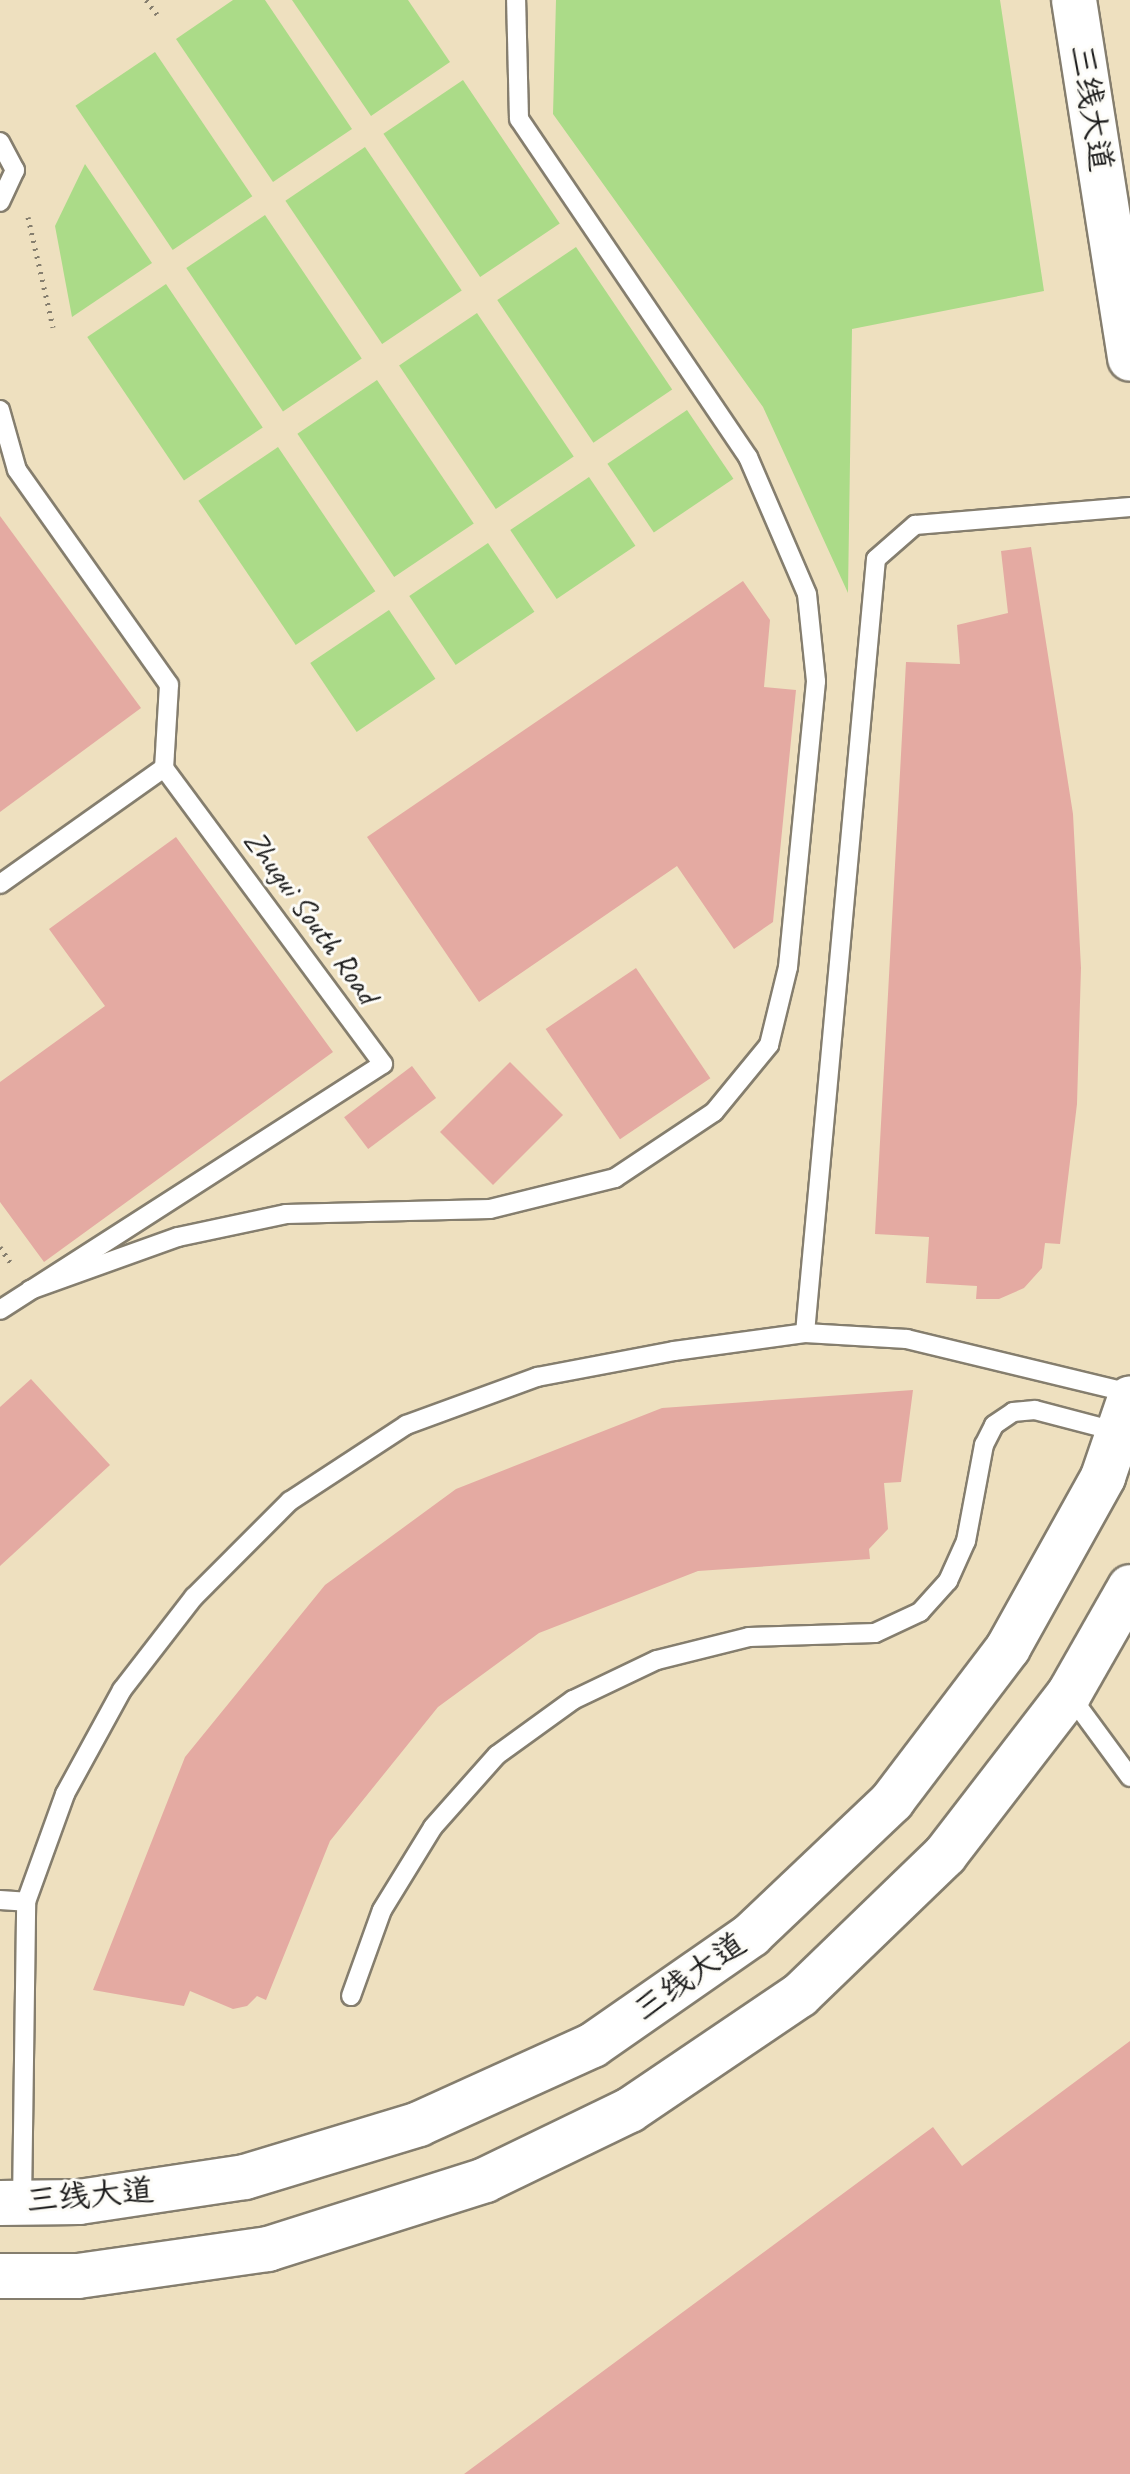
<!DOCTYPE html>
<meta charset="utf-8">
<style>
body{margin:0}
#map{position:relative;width:1130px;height:2474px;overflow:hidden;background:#eee0bf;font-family:Caveat,"LXGW WenKai TC",sans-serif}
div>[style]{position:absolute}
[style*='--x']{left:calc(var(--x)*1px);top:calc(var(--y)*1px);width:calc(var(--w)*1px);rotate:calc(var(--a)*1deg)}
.green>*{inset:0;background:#abdb88;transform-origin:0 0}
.building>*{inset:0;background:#e4aaa2;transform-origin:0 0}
.path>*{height:5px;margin-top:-2.5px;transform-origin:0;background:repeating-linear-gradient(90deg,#857e6e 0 2px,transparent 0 8px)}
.roads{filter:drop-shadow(2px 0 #857e6e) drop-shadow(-2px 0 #857e6e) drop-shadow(0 2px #857e6e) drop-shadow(0 -2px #857e6e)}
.service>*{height:18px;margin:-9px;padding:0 9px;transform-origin:9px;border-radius:9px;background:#fff}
.primary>*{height:44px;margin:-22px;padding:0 22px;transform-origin:22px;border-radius:22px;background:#fff}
span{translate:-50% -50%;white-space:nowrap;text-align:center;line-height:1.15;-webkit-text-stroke:6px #fdfcf7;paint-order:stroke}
.street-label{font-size:32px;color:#1c1c1c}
</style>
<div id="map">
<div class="green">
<i style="clip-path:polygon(233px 0,265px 0,352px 129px,273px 182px,176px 39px)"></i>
<i style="clip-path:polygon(292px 0,408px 0,450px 62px,371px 116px)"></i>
<i style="clip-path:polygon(556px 0,1000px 0,1044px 291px,852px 329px,848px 593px,763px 407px,553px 114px)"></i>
<i style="left:155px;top:52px;width:174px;height:96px;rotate:56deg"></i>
<i style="left:463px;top:80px;width:173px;height:96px;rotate:56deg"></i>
<i style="left:365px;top:147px;width:173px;height:96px;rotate:56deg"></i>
<i style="clip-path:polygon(85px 164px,152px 263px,72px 317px,55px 226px)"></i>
<i style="left:265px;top:215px;width:173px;height:95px;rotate:56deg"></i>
<i style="left:576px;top:247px;width:172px;height:95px;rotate:56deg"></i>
<i style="left:166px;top:284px;width:173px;height:95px;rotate:56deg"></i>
<i style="left:477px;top:313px;width:173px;height:94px;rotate:56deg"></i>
<i style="left:377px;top:380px;width:173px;height:96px;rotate:56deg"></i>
<i style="left:687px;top:410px;width:83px;height:96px;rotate:56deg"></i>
<i style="left:278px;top:447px;width:174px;height:96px;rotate:56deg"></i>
<i style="left:589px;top:477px;width:83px;height:95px;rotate:56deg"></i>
<i style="left:488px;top:543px;width:83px;height:95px;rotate:56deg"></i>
<i style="left:389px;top:610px;width:83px;height:95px;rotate:56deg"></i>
</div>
<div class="building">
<i style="clip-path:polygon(0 516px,141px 708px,0 812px)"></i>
<i style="clip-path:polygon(1031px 547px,1073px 814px,1081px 968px,1077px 1104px,1060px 1244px,1045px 1243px,1042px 1268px,1024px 1288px,999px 1299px,976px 1299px,977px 1286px,926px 1283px,929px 1237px,875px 1234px,906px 662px,960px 664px,957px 625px,1008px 613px,1001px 551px)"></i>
<i style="clip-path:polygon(743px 581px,770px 620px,764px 687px,796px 690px,773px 922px,734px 949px,677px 866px,479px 1002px,367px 837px)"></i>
<i style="clip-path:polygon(176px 837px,333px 1052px,44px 1262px,0 1202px,0 1082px,105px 1006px,49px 929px)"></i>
<i style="left:636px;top:968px;width:133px;height:109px;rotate:56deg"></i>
<i style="left:510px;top:1062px;width:75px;height:99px;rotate:45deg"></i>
<i style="left:412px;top:1066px;width:40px;height:85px;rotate:53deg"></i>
<i style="clip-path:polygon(31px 1379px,110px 1465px,0 1566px,0 1407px)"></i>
<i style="clip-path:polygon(913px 1390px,901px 1482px,884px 1483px,888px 1529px,869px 1549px,870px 1559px,698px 1571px,539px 1633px,438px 1707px,330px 1841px,266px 2000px,257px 1996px,247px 2006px,233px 2009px,190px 1991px,184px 2006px,93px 1990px,185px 1757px,325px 1585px,456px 1489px,662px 1408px)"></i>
<i style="clip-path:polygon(1130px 2041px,1130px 2474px,464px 2474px,933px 2127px,962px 2166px)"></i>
</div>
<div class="path">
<i style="--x:146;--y:0;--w:18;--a:52"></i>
<i style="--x:28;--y:217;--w:113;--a:77.2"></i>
<i style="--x:0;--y:1247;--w:23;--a:56"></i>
</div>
<div class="roads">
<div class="service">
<i style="--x:0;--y:142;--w:32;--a:62"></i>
<i style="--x:15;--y:170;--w:35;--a:115"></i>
<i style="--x:0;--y:410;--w:62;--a:74.2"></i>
<i style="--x:17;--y:470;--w:263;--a:54.7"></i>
<i style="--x:169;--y:685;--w:83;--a:93.4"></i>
<i style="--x:164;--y:768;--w:368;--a:53.5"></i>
<i style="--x:383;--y:1064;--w:455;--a:147.3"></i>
<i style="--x:0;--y:884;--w:201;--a:-35.3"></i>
<i style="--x:30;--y:1290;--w:157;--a:-19.7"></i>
<i style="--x:178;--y:1237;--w:110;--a:-12"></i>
<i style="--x:286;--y:1214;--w:204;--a:-1.4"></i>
<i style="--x:490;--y:1209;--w:129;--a:-13.9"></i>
<i style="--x:615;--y:1178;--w:119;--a:-33.7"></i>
<i style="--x:714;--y:1112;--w:87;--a:-50.6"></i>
<i style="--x:769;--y:1045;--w:80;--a:-76.3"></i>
<i style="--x:788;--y:967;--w:287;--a:-84.4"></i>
<i style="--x:816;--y:681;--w:87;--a:-95.9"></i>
<i style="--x:807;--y:594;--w:149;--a:-113.3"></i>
<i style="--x:748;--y:457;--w:408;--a:-124.1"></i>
<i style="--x:519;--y:119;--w:119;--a:-91.4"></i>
<i style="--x:805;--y:1333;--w:777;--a:-84.76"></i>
<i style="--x:876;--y:559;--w:52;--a:-41.1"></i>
<i style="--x:915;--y:525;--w:216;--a:-4.8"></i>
<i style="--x:1069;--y:1694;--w:103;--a:53.7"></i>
<i style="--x:0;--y:1900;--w:26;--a:4"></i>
<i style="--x:351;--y:1996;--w:91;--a:-70.2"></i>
<i style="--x:382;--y:1910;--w:97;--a:-58.4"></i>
<i style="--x:433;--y:1827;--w:96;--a:-48.4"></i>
<i style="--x:497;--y:1755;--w:94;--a:-35.9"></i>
<i style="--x:573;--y:1700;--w:93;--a:-25.5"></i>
<i style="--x:657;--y:1660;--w:95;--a:-14"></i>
<i style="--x:749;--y:1637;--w:126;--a:-1.8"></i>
<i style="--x:875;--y:1633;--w:50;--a:-25"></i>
<i style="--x:920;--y:1612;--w:42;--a:-47.9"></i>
<i style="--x:948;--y:1581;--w:44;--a:-65.8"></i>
<i style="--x:966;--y:1541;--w:98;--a:-79.4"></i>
<i style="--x:984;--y:1445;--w:22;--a:-63"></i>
<i style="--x:994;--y:1425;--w:23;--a:-34"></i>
<i style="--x:1013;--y:1412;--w:22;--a:-5"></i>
<i style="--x:1035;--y:1410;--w:87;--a:14.7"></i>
<i style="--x:22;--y:2203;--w:301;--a:-89.2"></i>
<i style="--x:26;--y:1902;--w:115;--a:-70.1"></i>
<i style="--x:65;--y:1794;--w:119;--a:-61.3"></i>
<i style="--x:122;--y:1690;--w:118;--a:-52.3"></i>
<i style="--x:194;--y:1597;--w:136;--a:-45"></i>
<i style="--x:290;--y:1501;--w:139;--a:-33.2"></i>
<i style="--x:406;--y:1425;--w:140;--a:-20.1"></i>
<i style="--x:537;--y:1377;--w:139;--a:-10.7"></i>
<i style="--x:674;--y:1351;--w:132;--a:-7.8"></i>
<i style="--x:805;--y:1333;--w:102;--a:3.4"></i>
<i style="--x:907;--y:1339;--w:229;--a:13.6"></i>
</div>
<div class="primary">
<i style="--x:1074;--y:0;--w:363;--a:81.1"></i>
<i style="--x:0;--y:2203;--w:79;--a:-0.7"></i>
<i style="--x:79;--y:2202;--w:168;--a:-8.6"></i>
<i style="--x:245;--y:2177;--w:182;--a:-16.9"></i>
<i style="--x:419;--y:2124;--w:191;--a:-24.4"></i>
<i style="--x:593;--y:2045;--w:193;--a:-34.8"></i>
<i style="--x:751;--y:1935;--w:195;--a:-43.5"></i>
<i style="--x:892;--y:1801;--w:192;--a:-52.8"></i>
<i style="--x:1008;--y:1648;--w:196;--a:-60.9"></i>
<i style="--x:1103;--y:1477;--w:83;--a:-71.1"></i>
<i style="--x:0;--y:2276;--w:78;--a:0"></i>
<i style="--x:78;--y:2276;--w:192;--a:-8.1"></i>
<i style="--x:268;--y:2249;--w:228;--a:-17.6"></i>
<i style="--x:485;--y:2180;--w:161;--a:-25.8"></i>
<i style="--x:630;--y:2110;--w:205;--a:-34.1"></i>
<i style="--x:800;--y:1995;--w:202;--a:-44"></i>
<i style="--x:945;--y:1855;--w:203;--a:-52.4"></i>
<i style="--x:1069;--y:1694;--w:123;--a:-60.3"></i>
</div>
</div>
<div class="street-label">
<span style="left:1091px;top:108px;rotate:81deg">三线大道</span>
<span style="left:311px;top:917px;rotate:54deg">Zhugui South Road</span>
<span style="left:690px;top:1977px;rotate:-35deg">三线大道</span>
<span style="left:90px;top:2196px;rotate:-5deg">三线大道</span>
</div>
</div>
